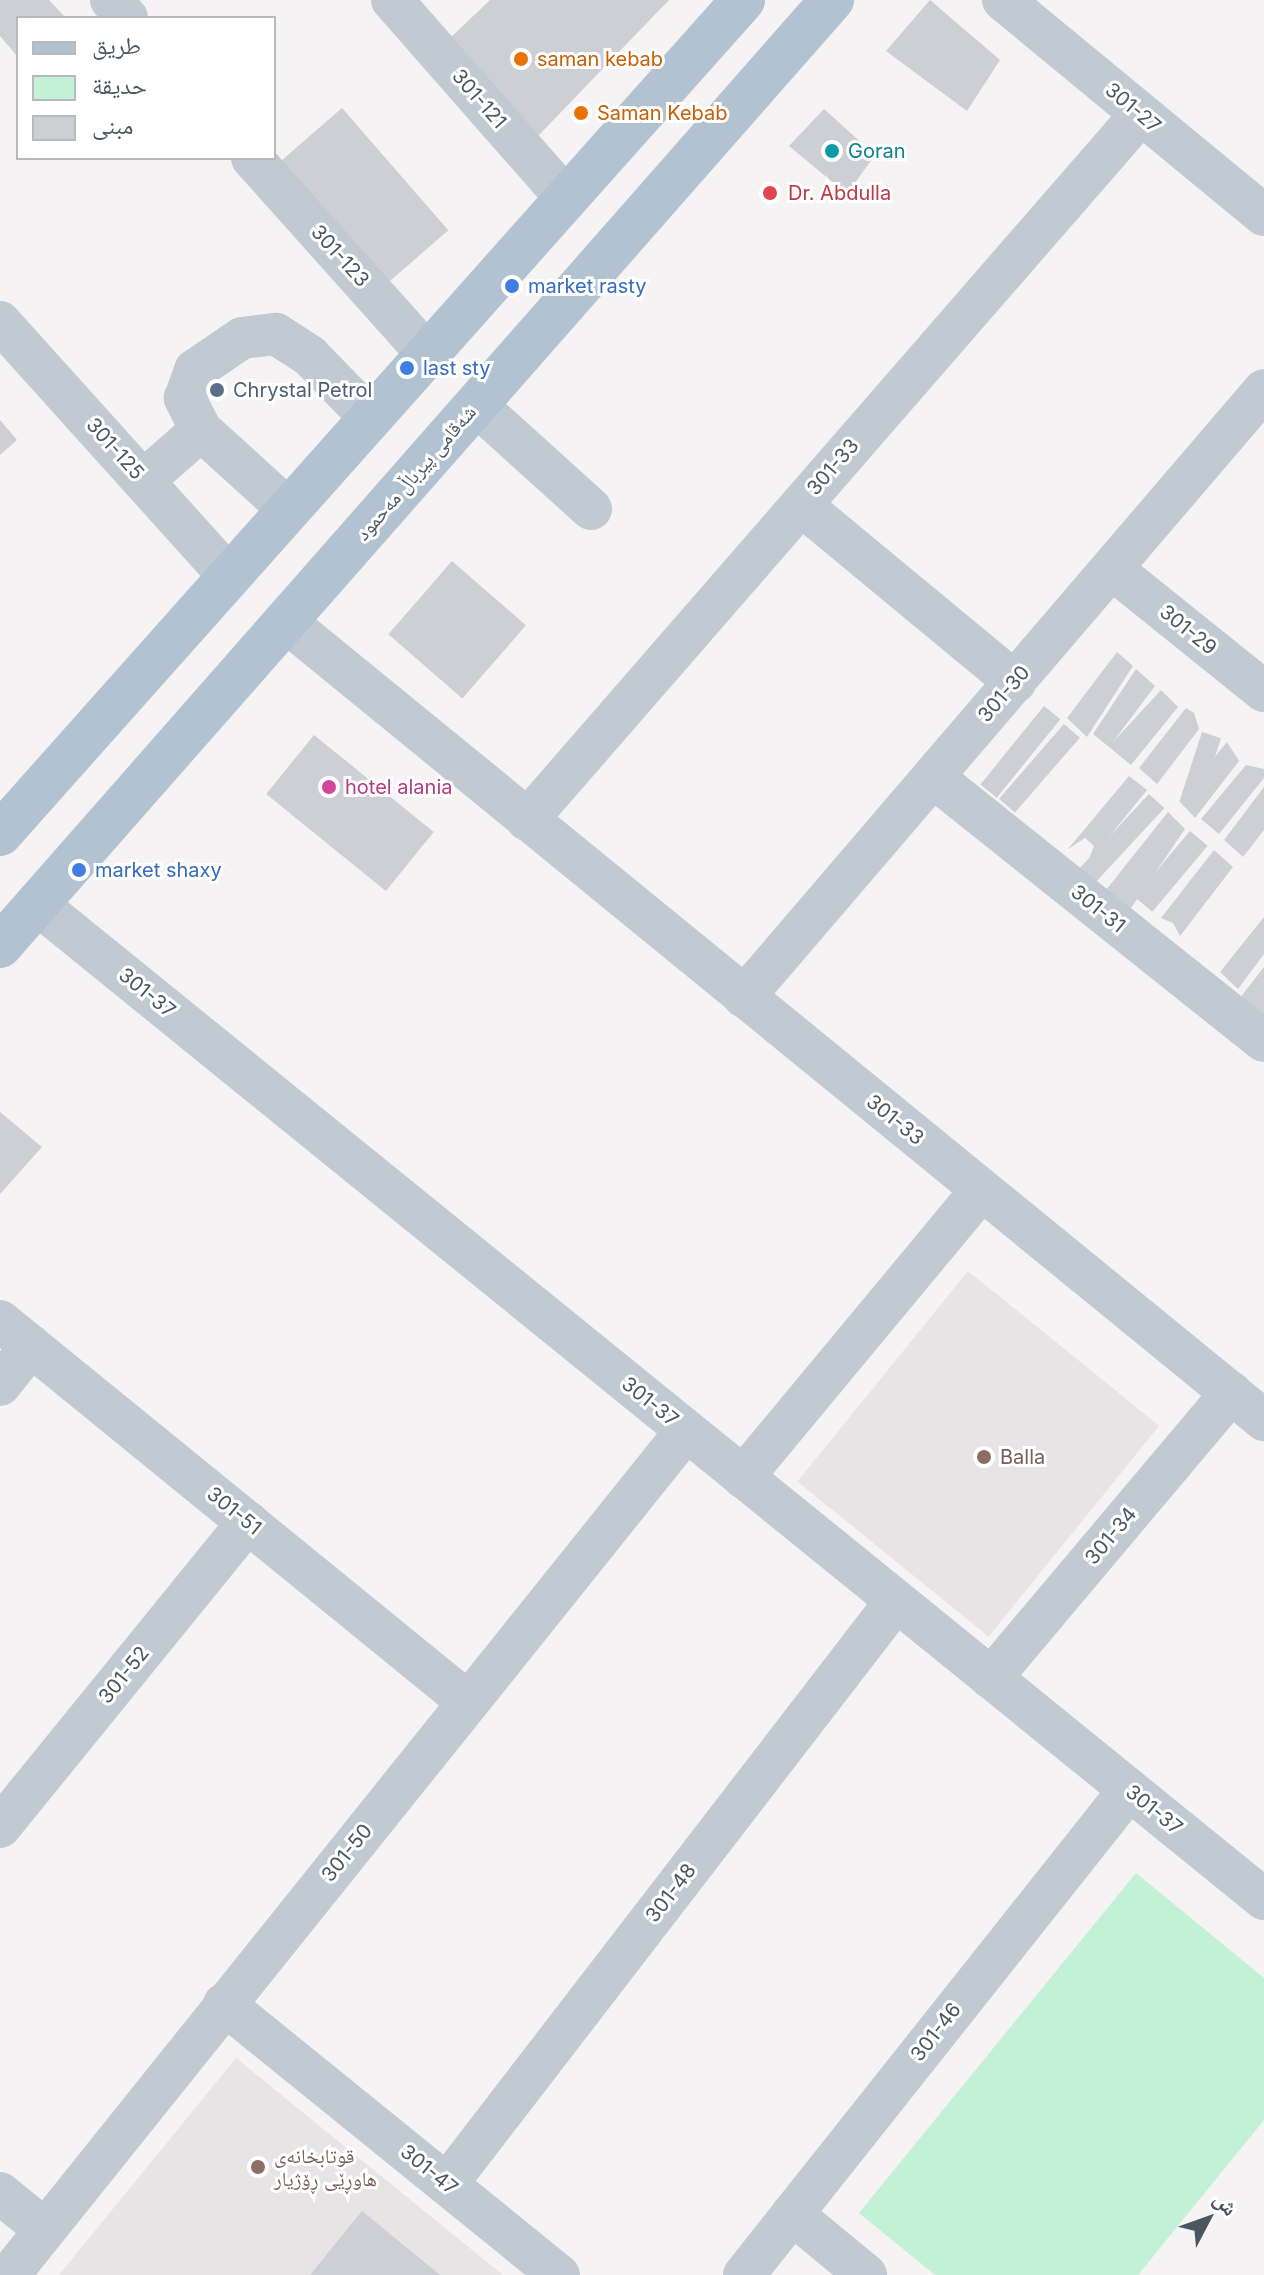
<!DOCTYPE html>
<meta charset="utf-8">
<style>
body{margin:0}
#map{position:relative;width:1264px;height:2275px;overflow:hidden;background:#f5f3f3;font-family:Inter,"Noto Naskh Arabic",sans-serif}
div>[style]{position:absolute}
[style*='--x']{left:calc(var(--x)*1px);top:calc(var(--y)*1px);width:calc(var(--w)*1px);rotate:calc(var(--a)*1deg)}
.education>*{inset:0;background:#e6e4e5;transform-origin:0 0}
.green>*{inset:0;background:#c3f1d5}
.building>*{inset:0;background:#cdcfd5;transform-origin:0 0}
.minor>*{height:42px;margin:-21px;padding:0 21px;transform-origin:21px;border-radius:21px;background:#c1cad2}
.major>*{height:44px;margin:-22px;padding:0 22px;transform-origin:22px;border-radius:22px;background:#b3c2d1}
.dots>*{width:22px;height:22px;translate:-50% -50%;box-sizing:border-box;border:4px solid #fff;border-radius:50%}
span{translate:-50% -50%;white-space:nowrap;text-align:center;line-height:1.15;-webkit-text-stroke:6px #fff;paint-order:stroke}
.food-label{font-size:20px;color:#c56008}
.left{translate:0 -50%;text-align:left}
.street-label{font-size:20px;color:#4a5661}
.culture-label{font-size:20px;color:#0d838f}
.health-label{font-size:20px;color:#be3a42}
.shop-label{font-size:20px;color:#366cbe}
.service-label{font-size:20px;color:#4e5e75}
.hotel-label{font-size:20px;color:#b23c85}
.education-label{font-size:20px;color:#785e54}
.legend{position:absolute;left:16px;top:16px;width:260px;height:144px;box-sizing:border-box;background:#fff;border:2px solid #b7bbc0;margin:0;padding:10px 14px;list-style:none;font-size:24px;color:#4a5661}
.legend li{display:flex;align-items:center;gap:16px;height:40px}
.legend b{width:40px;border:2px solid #b7bbc0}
.north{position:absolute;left:1168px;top:2179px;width:80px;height:80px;-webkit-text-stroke:6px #fff;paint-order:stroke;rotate:49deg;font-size:22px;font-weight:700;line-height:32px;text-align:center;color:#4a5661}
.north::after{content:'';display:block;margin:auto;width:28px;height:36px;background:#4a5661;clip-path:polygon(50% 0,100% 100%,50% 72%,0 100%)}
</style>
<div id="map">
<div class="education">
<i style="left:968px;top:1271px;width:246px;height:271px;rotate:39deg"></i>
<i style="clip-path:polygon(236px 2058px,503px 2275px,59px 2275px)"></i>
</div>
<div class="green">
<i style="clip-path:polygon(1136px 1873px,1264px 1978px,1264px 2120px,1138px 2275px,935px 2275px,859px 2213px)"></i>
</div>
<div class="building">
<i style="clip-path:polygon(0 0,49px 0,66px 18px,18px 18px,18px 57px,0 36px)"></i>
<i style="clip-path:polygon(490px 0,669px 0,538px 136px,449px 39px)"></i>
<i style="clip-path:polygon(930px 0,1000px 60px,967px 111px,886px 51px)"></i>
<i style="left:342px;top:108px;width:162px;height:82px;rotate:49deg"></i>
<i style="clip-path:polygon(824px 109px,875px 155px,847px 194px,789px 146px)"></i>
<i style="clip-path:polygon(0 420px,17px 440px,0 455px)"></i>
<i style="left:452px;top:561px;width:98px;height:97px;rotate:41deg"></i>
<i style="clip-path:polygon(1117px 652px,1133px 666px,1087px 737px,1067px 718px)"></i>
<i style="clip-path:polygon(1136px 669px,1155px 686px,1113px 742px,1161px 690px,1178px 707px,1131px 765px,1093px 734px)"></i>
<i style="left:1044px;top:706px;width:21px;height:101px;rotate:39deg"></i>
<i style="clip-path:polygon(1186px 708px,1194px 713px,1199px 729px,1157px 784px,1139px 768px)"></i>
<i style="left:1064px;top:724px;width:21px;height:99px;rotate:41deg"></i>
<i style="left:1202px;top:732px;width:20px;height:70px;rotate:18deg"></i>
<i style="left:314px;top:735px;width:154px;height:76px;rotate:39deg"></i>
<i style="clip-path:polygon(1227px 742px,1239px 761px,1195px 818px,1179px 801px)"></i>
<i style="clip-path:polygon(1246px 765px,1264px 769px,1264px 778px,1219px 834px,1201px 819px)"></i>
<i style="clip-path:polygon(1129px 776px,1147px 790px,1087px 864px,1094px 846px,1085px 838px,1068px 849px)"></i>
<i style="clip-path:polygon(1264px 787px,1264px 830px,1243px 857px,1224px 840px)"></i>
<i style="left:1149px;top:794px;width:21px;height:101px;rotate:43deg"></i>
<i style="clip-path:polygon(1168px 812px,1185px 829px,1129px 911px,1106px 890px)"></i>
<i style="left:1190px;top:831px;width:23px;height:86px;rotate:40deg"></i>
<i style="clip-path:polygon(1214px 850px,1233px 867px,1180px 936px,1173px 923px,1161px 918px)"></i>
<i style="clip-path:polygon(1264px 917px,1264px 954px,1238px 989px,1220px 972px)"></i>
<i style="clip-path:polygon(1264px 967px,1264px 1020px,1239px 999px)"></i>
<i style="clip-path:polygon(0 1112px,42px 1147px,0 1194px)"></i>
<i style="clip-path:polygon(362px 2211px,440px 2275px,310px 2275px)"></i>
</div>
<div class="minor">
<i style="--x:111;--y:0;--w:24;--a:48"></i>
<i style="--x:392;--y:0;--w:264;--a:48.7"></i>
<i style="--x:1003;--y:0;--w:338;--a:39.5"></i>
<i style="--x:252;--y:158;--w:263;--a:48.2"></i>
<i style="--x:0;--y:322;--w:342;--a:48"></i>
<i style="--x:476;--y:405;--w:155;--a:42.1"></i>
<i style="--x:143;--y:481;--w:77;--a:-41.3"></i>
<i style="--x:801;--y:505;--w:278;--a:39.6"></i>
<i style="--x:289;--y:510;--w:119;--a:-137.7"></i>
<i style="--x:201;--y:430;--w:36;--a:-117"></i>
<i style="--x:185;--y:398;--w:30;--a:-70"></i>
<i style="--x:195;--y:370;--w:57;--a:-34.2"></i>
<i style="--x:242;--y:338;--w:34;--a:-7"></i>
<i style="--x:276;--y:334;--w:40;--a:32.9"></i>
<i style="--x:310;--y:356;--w:86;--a:45.9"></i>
<i style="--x:1112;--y:569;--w:195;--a:38.8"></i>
<i style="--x:285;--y:621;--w:1264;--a:39.22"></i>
<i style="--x:933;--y:777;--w:423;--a:38.6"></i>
<i style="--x:527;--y:820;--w:934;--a:-48.99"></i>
<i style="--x:37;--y:904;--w:1580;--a:39.04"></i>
<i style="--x:744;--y:997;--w:799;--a:-49.41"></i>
<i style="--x:0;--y:1321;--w:603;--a:39.15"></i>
<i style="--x:0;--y:1385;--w:50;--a:-51.5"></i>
<i style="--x:743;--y:1477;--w:373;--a:-50.3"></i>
<i style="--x:991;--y:1678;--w:373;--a:-49.9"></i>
<i style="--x:0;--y:1827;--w:393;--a:-50.9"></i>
<i style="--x:224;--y:2004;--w:431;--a:39"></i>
<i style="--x:447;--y:2184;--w:736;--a:-52.4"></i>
<i style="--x:0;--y:2193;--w:58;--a:39.4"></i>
<i style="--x:792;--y:2214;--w:96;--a:39.5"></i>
<i style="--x:9;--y:2275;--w:1082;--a:-51.27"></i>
<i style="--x:744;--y:2275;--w:619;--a:-51.56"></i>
</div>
<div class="major">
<i style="--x:0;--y:834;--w:1117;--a:-48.3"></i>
<i style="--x:0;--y:946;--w:1260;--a:-48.67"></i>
</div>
<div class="dots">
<i style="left:521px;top:59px;background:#e8710a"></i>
<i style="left:581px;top:113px;background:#e8710a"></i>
<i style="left:832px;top:151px;background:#0f9aa8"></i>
<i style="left:770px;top:193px;background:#e0444e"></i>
<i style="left:512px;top:286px;background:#3f7fe0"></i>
<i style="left:407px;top:368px;background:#3f7fe0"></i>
<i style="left:217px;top:390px;background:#5c6f8a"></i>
<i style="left:329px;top:787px;background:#d1479c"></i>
<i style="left:79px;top:870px;background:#3f7fe0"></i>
<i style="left:984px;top:1457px;background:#8d6e63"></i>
<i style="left:258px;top:2167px;background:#8d6e63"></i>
</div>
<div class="food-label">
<span class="left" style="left:537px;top:59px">saman kebab</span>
<span class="left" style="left:597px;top:113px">Saman Kebab</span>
</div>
<div class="street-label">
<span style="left:479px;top:99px;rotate:49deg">301-121</span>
<span style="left:1133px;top:108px;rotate:40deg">301-27</span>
<span style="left:340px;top:256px;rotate:48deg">301-123</span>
<span style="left:115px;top:449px;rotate:48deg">301-125</span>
<span style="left:833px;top:467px;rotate:-49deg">301-33</span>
<span style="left:416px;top:473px;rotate:-49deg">شەقامی پیرباڵ مەحمود</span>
<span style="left:1188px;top:630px;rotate:39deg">301-29</span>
<span style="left:1004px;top:694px;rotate:-49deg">301-30</span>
<span style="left:1098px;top:909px;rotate:39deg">301-31</span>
<span style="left:147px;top:993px;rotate:39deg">301-37</span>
<span style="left:895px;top:1120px;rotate:39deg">301-33</span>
<span style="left:650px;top:1402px;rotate:39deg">301-37</span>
<span style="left:234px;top:1511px;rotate:39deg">301-51</span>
<span style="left:1111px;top:1536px;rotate:-50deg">301-34</span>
<span style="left:124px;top:1675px;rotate:-51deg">301-52</span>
<span style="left:1154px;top:1810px;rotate:39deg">301-37</span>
<span style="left:347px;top:1853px;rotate:-51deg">301-50</span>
<span style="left:671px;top:1893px;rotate:-52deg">301-48</span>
<span style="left:936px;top:2032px;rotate:-52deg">301-46</span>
<span style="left:429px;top:2170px;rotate:39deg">301-47</span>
</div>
<div class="culture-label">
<span class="left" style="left:848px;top:151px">Goran</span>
</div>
<div class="health-label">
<span class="left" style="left:788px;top:193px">Dr. Abdulla</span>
</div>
<div class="shop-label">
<span class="left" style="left:528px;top:286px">market rasty</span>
<span class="left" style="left:423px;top:368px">last sty</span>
<span class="left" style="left:95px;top:870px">market shaxy</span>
</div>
<div class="service-label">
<span class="left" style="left:233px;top:390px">Chrystal Petrol</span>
</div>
<div class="hotel-label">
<span class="left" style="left:345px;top:787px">hotel alania</span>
</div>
<div class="education-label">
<span class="left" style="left:1000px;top:1457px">Balla</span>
<span class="left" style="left:274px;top:2168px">قوتابخانەی<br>هاوڕێی ڕۆژیار</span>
</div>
<ul class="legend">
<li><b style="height:10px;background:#b3c2d1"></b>طريق</li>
<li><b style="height:22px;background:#c3f1d5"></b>حديقة</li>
<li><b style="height:22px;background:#cdcfd5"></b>مبنى</li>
</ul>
<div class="north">ش</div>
</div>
